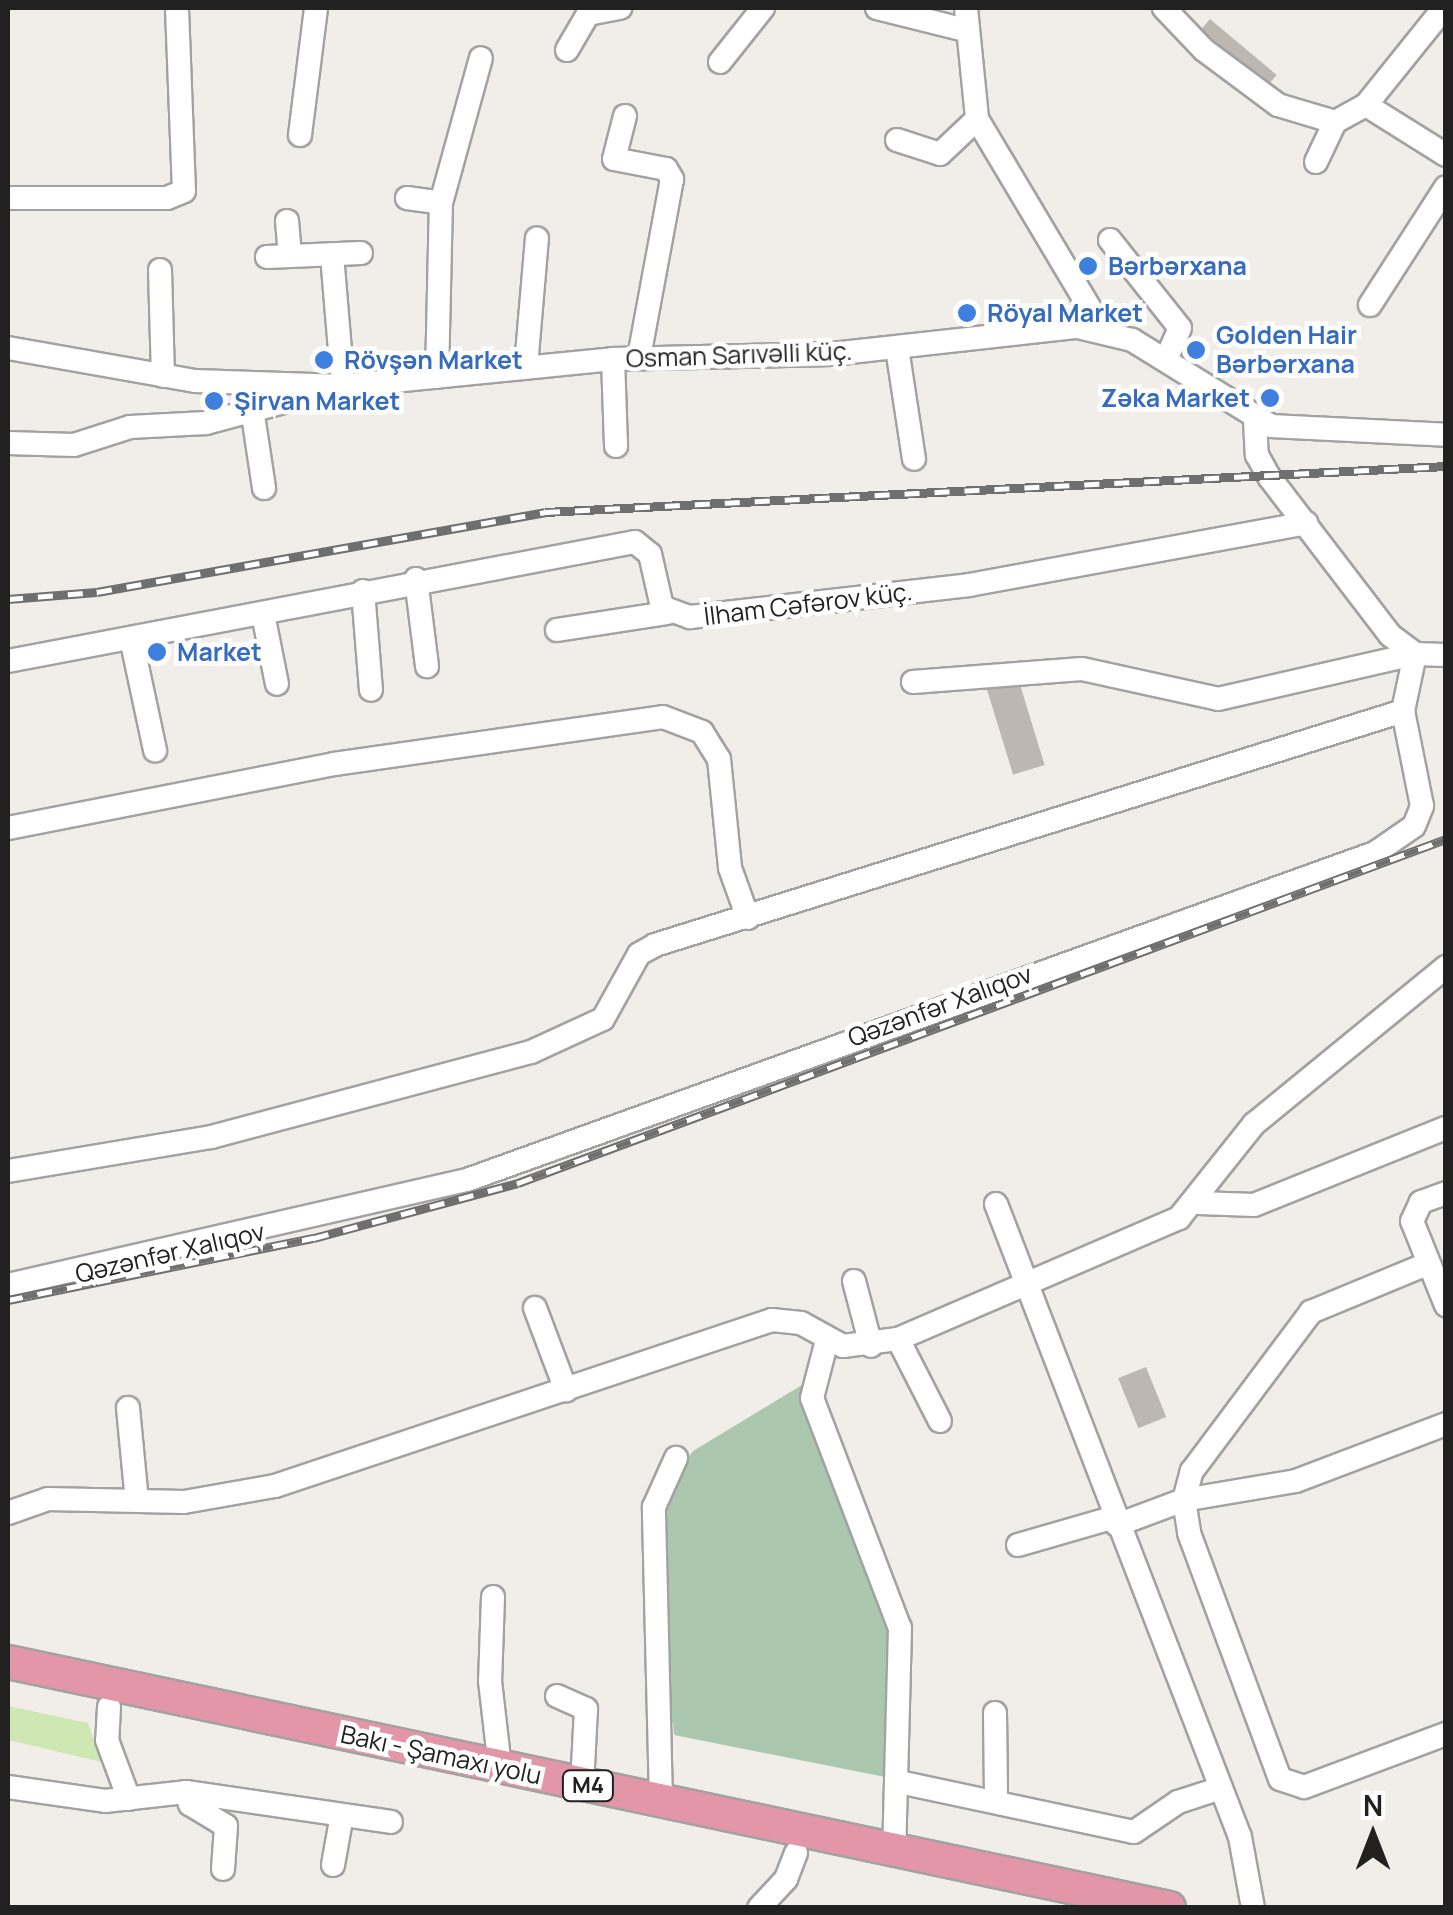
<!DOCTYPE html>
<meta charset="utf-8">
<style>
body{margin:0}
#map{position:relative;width:1453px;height:1915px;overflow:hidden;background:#f1eee9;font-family:Manrope,sans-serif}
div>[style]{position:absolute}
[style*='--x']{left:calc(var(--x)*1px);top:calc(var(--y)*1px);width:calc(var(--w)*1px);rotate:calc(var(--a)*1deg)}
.grass>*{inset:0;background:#cfe7b3}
.cemetery>*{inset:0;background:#abc8ae}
.building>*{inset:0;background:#beb7b1;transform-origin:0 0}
.roads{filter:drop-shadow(2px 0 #a2a2a2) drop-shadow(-2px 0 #a2a2a2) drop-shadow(0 2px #a2a2a2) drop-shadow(0 -2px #a2a2a2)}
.minor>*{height:22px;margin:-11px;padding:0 11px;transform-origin:11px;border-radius:11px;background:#fff}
.highway>*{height:32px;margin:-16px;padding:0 16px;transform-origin:16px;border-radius:16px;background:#e296a8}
.rail>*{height:9px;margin-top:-4.5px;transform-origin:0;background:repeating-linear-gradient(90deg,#fff 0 15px,#6f6f6f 0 30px);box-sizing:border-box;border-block:2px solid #6f6f6f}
.dots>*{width:28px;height:28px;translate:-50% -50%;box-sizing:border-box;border:5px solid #fff;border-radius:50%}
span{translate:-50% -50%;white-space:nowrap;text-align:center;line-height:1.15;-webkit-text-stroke:9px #fff;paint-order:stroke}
.shield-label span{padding:2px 8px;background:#fff;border:2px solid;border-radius:8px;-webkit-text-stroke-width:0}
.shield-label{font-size:22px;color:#212121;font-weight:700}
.shop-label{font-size:25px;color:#366cbe;font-weight:700}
.left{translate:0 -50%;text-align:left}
.right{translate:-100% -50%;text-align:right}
.street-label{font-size:25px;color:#212121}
.frame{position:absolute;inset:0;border:10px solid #212121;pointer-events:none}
.north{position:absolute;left:1323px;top:1785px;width:100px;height:100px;-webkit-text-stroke:8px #fff;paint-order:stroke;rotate:0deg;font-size:28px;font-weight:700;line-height:40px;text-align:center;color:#212121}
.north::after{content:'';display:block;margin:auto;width:35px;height:45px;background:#212121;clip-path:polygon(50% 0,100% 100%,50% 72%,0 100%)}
</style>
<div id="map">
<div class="grass">
<i style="clip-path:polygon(8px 1706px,88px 1723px,102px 1762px,8px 1740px)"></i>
</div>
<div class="cemetery">
<i style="clip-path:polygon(802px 1385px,870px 1583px,889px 1611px,885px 1777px,674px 1735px,673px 1723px,661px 1722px,664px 1487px,693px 1451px)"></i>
</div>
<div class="building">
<i style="left:1210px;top:19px;width:87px;height:14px;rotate:40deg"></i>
<i style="left:1018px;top:678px;width:91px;height:33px;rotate:73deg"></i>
<i style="left:1146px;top:1367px;width:54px;height:30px;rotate:68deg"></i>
</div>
<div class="roads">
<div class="minor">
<i style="--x:877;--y:8;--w:91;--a:14"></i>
<i style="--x:966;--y:8;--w:112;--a:84.3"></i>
<i style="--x:977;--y:119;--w:244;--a:59.2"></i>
<i style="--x:1164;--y:8;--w:58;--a:46.4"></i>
<i style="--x:1204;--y:50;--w:92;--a:36.6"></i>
<i style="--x:1278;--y:105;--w:59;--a:16.6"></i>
<i style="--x:1335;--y:122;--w:35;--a:-29"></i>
<i style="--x:1444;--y:8;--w:124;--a:128.8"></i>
<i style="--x:1366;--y:105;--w:94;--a:32"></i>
<i style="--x:567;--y:50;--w:42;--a:-59.7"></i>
<i style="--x:588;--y:14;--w:33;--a:-11"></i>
<i style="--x:720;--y:62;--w:69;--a:-51.5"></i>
<i style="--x:625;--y:116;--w:44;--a:104.3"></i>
<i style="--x:614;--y:159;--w:53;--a:10.9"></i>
<i style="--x:666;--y:169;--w:12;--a:59"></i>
<i style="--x:672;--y:179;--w:181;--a:100.5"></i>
<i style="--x:300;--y:135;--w:128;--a:-82.8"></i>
<i style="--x:897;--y:140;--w:45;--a:18"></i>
<i style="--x:940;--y:154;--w:51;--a:-43.4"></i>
<i style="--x:1316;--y:162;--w:44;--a:-64.6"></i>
<i style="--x:8;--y:198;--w:159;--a:0"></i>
<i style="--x:167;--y:198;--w:18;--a:-22"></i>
<i style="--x:184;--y:191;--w:183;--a:-92.2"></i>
<i style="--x:407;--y:198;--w:34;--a:8"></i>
<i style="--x:287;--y:221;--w:35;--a:85"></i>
<i style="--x:1110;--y:240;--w:112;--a:51.5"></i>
<i style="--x:1180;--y:328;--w:34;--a:114"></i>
<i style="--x:267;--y:257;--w:94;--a:-2.4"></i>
<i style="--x:160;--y:270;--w:106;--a:88.4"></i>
<i style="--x:1370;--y:305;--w:140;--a:-57.2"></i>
<i style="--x:8;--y:348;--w:190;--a:10"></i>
<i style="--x:195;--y:381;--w:148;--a:1.9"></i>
<i style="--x:343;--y:386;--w:271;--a:-5.7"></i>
<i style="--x:613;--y:359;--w:219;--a:-1.3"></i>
<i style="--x:832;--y:354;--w:247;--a:-6.3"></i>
<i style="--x:1078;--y:327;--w:56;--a:13.5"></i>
<i style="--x:1132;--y:340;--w:163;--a:31.7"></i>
<i style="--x:1271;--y:426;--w:175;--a:2.9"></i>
<i style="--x:897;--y:348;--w:112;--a:81.3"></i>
<i style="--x:613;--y:359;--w:87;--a:88"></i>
<i style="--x:526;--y:366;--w:128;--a:-85.1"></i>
<i style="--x:437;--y:377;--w:174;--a:-88.7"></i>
<i style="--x:441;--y:203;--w:150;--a:-74.6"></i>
<i style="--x:251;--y:402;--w:87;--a:81.4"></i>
<i style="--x:1255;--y:421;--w:34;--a:87"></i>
<i style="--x:1257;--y:455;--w:26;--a:61"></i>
<i style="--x:1270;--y:478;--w:198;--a:52.6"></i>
<i style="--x:1390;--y:635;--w:31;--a:37"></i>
<i style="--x:8;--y:443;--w:66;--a:1.7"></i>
<i style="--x:74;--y:445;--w:59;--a:-17.8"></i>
<i style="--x:130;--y:427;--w:76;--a:-3"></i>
<i style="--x:206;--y:423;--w:142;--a:-15.1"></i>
<i style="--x:343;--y:386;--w:132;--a:-94.8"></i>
<i style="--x:416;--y:579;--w:88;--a:82.8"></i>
<i style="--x:363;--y:591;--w:99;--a:85.4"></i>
<i style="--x:263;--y:614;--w:71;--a:78.7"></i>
<i style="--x:557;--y:630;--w:111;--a:-8.8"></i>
<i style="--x:131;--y:638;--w:115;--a:77.9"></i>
<i style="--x:8;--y:661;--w:638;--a:-10.75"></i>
<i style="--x:635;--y:542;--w:19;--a:39"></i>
<i style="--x:650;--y:554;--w:54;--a:77.2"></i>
<i style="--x:662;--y:607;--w:30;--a:20"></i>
<i style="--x:690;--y:617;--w:281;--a:-6.5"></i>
<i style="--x:969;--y:585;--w:343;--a:-10.4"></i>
<i style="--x:913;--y:682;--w:169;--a:-4.4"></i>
<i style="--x:1082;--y:669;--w:139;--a:12.4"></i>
<i style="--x:1218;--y:699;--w:202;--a:-12.9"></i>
<i style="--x:1415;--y:654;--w:31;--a:2"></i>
<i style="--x:8;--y:828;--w:332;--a:-11.1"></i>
<i style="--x:334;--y:764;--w:332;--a:-8.1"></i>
<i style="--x:663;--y:717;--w:42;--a:21"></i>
<i style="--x:702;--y:732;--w:32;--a:58"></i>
<i style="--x:719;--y:759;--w:110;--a:84.2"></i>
<i style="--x:730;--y:868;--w:53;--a:70.2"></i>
<i style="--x:8;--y:1171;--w:206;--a:-9.5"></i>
<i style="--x:211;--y:1137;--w:331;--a:-14.9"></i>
<i style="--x:531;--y:1052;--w:79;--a:-24.6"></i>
<i style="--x:603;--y:1019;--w:74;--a:-61"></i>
<i style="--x:639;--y:954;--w:18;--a:-29"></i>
<i style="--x:655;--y:945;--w:784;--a:-17.37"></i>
<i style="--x:1446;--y:1193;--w:27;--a:160"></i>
<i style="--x:1421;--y:1202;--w:21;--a:115"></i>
<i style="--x:1412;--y:1221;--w:91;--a:68"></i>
<i style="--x:1199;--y:1203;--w:55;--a:2.1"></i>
<i style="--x:1254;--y:1205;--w:207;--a:-21.9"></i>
<i style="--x:996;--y:1204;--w:678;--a:68.92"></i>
<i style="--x:1240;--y:1837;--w:72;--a:79.6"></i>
<i style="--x:854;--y:1281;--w:67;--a:75.3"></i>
<i style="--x:8;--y:1285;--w:471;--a:-12.9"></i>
<i style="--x:467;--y:1180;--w:965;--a:-19.81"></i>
<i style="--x:1375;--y:853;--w:47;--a:-34.7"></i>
<i style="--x:1414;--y:826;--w:22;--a:-68"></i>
<i style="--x:1422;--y:806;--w:97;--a:-101.3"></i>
<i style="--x:1403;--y:711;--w:58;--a:-78.1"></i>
<i style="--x:535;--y:1308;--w:88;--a:69.3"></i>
<i style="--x:898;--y:1339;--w:92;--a:62.9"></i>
<i style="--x:827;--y:1340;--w:60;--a:104.5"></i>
<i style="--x:812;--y:1398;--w:246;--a:69.1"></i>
<i style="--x:900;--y:1628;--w:222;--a:91.5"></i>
<i style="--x:128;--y:1408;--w:93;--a:84.5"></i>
<i style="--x:1446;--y:1424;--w:160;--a:159.2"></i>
<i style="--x:1296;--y:1481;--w:114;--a:170.4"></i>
<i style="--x:1184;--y:1500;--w:33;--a:81"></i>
<i style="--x:1189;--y:1533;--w:262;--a:69.7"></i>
<i style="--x:1280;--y:1779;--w:25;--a:18"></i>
<i style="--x:1304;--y:1787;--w:152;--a:-20.5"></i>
<i style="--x:8;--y:1513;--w:42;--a:-19.3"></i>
<i style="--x:48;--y:1499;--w:136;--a:1.3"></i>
<i style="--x:184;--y:1502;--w:92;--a:-10"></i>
<i style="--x:275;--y:1486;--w:524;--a:-18.47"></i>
<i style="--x:772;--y:1320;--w:29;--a:6"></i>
<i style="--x:801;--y:1323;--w:48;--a:28.7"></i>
<i style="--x:843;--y:1346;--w:55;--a:-7.3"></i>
<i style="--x:898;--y:1339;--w:306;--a:-23.3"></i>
<i style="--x:1179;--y:1218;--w:120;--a:-51.4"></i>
<i style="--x:1254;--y:1124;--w:248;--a:-39.3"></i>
<i style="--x:1117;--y:1525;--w:72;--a:-20.5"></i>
<i style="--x:1184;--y:1500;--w:30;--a:-75"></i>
<i style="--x:1192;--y:1471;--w:199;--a:-53.2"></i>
<i style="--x:1311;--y:1312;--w:126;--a:-22.5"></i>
<i style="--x:1018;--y:1545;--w:101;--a:-16.1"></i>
<i style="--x:493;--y:1597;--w:84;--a:92"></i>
<i style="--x:490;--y:1681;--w:88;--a:83.4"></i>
<i style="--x:557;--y:1696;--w:32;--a:24"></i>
<i style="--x:586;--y:1709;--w:76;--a:93"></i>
<i style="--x:109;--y:1707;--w:33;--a:93"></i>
<i style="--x:107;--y:1740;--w:63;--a:69.6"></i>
<i style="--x:995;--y:1713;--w:88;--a:89.3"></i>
<i style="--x:899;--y:1782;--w:240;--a:12"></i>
<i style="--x:1134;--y:1832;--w:53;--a:-34.3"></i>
<i style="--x:1178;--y:1802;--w:45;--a:-18"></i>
<i style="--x:8;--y:1787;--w:98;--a:8.2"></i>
<i style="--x:105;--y:1801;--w:81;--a:-6.3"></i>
<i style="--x:186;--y:1792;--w:207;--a:8.3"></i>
<i style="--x:186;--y:1792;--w:13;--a:72"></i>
<i style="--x:190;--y:1804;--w:42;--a:31.4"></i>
<i style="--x:226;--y:1826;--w:43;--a:94"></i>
<i style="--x:661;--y:1801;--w:294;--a:-91.4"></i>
<i style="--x:654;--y:1507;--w:54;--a:-65.8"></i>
<i style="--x:333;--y:1865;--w:46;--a:-79.9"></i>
<i style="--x:759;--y:1908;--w:40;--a:-47"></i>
<i style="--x:786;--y:1879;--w:28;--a:-69"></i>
</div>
<div class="highway">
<i style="--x:8;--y:1662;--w:1187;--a:11.96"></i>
</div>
</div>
<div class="rail">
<i style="--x:8;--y:599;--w:89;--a:-4.5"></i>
<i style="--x:97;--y:592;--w:455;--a:-10.1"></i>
<i style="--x:545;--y:512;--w:902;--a:-2.92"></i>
<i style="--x:8;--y:1300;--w:312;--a:-11.5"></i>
<i style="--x:314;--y:1238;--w:211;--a:-15.1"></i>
<i style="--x:518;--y:1183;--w:990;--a:-20.34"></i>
</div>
<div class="dots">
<i style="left:1088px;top:266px;background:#3f7fe0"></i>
<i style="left:967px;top:313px;background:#3f7fe0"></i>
<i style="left:1196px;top:350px;background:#3f7fe0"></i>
<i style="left:324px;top:360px;background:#3f7fe0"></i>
<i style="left:1270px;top:398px;background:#3f7fe0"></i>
<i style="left:214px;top:401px;background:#3f7fe0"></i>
<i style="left:157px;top:652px;background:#3f7fe0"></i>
</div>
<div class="shield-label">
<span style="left:588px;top:1786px">M4</span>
</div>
<div class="shop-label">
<span class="left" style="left:1108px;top:266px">Bərbərxana</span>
<span class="left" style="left:987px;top:313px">Röyal Market</span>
<span class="left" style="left:1216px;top:350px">Golden Hair<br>Bərbərxana</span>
<span class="left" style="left:344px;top:360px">Rövşən Market</span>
<span class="right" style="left:1250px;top:398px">Zəka Market</span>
<span class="left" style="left:234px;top:401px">Şirvan Market</span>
<span class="left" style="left:177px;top:652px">Market</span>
</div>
<div class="street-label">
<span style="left:739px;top:355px;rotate:-2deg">Osman Sarıvəlli küç.</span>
<span style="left:808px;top:604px;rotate:-7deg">İlham Cəfərov küç.</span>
<span style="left:940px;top:1006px;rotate:-20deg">Qəzənfər Xalıqov</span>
<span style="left:170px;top:1253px;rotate:-13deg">Qəzənfər Xalıqov</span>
<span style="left:441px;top:1755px;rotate:12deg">Bakı - Şamaxı yolu</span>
</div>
<div class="frame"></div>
<div class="north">N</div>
</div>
